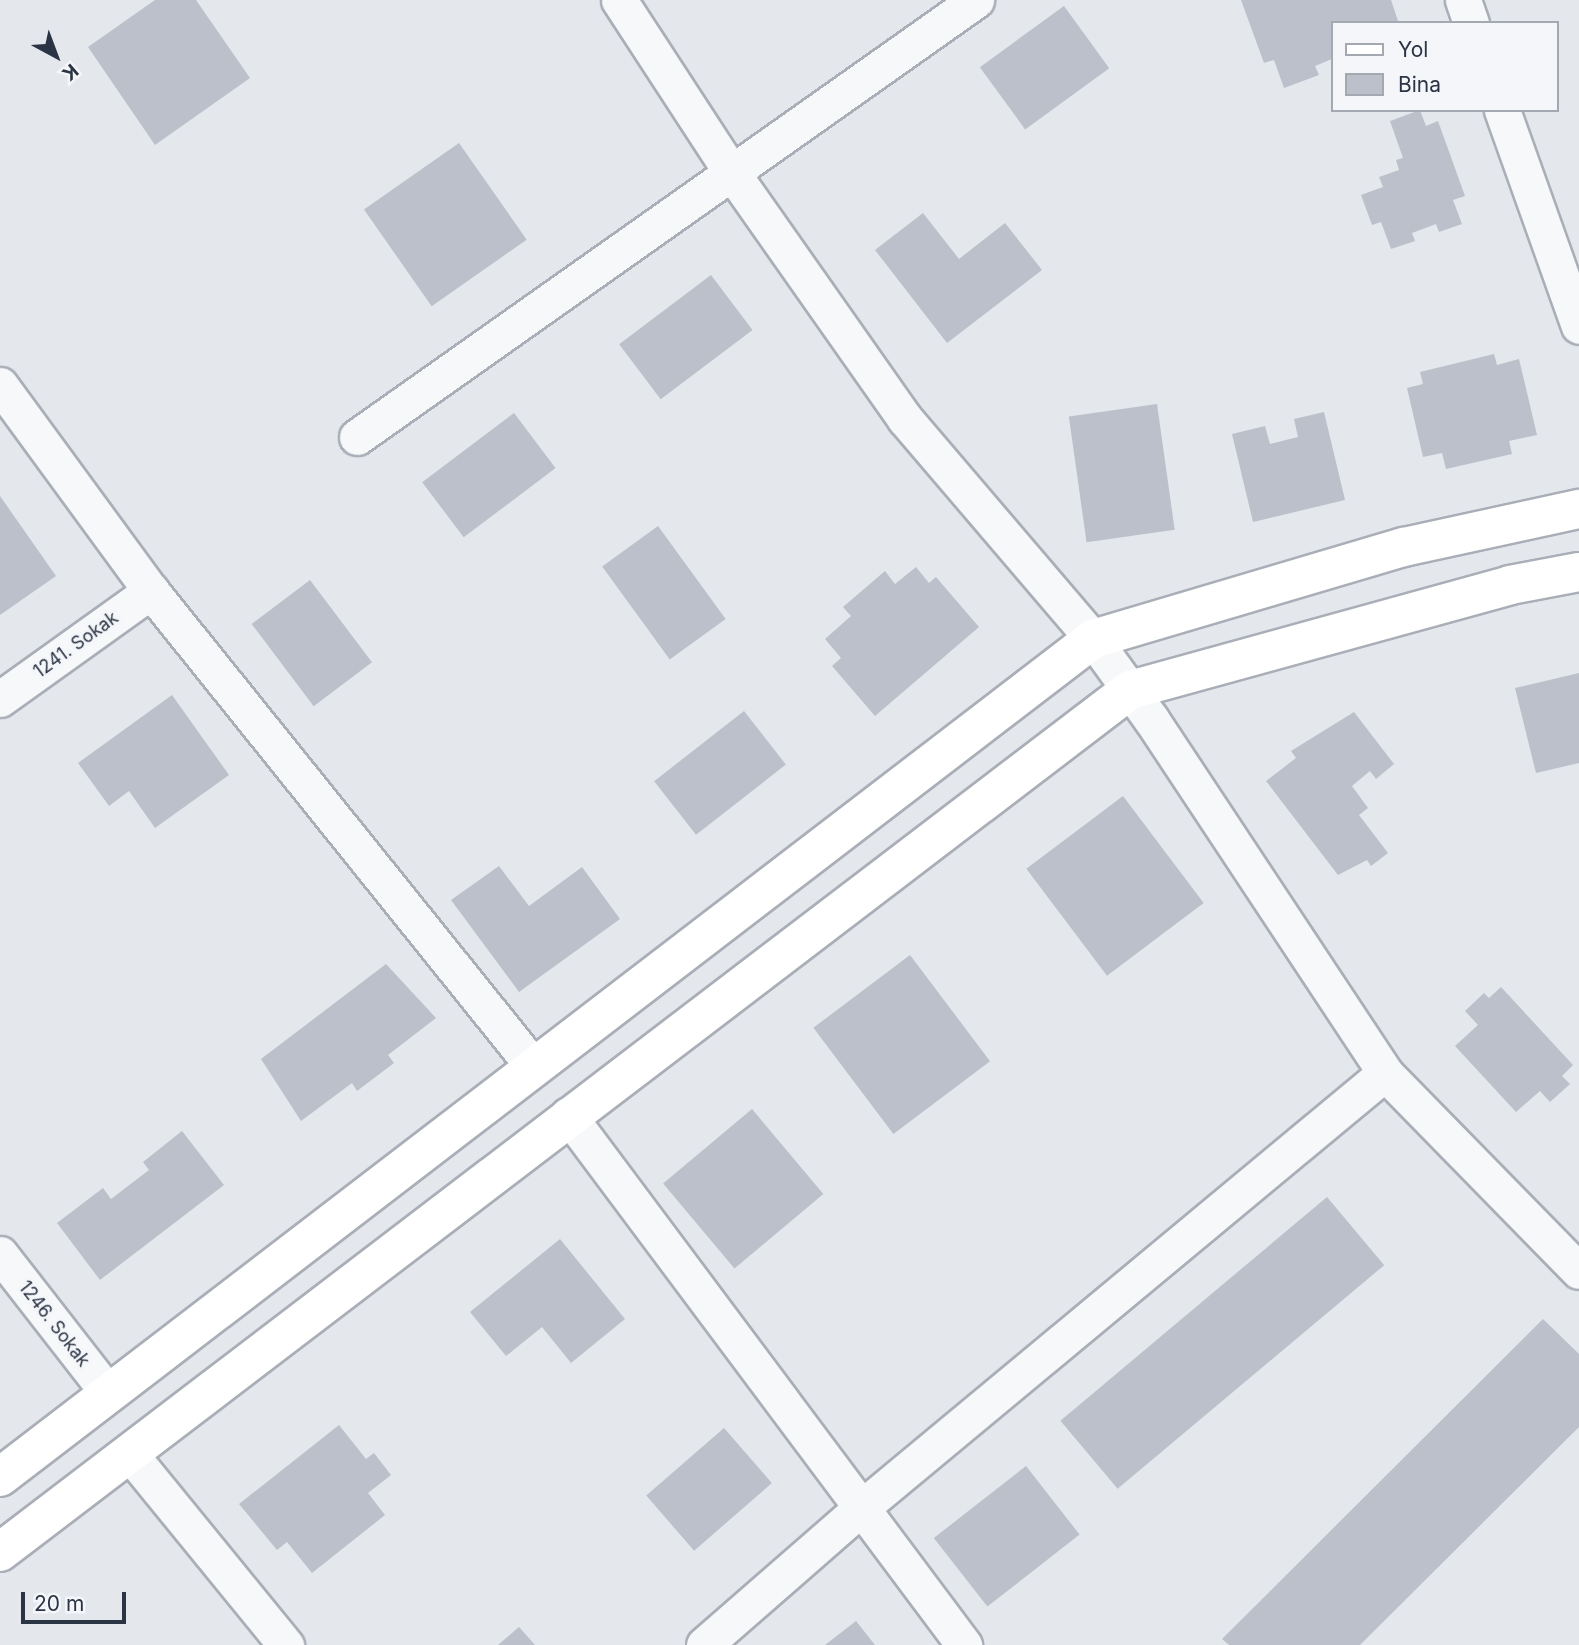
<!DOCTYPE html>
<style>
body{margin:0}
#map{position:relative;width:1579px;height:1645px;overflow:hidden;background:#e4e7ec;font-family:Inter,sans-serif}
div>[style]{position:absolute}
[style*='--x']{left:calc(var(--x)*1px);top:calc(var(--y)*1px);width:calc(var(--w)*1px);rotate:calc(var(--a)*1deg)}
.building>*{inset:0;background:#bbc0ca;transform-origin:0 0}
.roads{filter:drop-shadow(2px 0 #a9aeb7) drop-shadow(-2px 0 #a9aeb7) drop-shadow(0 2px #a9aeb7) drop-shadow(0 -2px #a9aeb7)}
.minor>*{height:35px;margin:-17.5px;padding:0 17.5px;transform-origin:17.5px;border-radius:17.5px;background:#f7f8fa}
.major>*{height:38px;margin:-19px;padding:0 19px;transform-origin:19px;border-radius:19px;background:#fff}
span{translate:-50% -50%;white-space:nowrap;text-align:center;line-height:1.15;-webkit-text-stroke:6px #f4f6f9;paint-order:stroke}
.street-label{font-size:18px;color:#2b3445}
.legend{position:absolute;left:1331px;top:21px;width:228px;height:91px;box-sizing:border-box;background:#f4f6f9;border:2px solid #a4a8b1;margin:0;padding:9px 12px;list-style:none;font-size:21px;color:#2b3445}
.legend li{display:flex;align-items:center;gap:14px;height:35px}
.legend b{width:35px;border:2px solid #a4a8b1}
.north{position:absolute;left:21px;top:21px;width:70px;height:70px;-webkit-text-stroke:5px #f4f6f9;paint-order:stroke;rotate:139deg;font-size:19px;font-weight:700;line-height:28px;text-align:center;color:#2b3445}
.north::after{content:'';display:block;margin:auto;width:24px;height:32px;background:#2b3445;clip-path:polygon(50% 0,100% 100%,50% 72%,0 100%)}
.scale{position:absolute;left:21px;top:1592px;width:105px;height:32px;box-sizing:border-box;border:4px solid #2b3445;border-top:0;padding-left:9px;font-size:21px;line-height:24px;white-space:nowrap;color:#2b3445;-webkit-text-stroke:5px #f4f6f9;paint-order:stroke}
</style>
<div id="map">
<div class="building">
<i style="clip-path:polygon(155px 0,196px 0,250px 78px,155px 145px,88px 47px)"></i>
<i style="clip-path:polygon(1241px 0,1391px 0,1398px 21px,1332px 23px,1332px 59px,1315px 66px,1319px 75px,1284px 88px,1274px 60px,1264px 63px)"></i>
<i style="left:1064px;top:6px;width:77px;height:104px;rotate:54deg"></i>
<i style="clip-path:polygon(1420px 110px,1426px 126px,1438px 121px,1465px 196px,1453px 200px,1462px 224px,1439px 232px,1436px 224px,1412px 233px,1415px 241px,1391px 249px,1381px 222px,1372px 225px,1361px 195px,1383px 187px,1379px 177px,1399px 170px,1396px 160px,1403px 158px,1390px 121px)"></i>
<i style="left:459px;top:143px;width:118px;height:116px;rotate:55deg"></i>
<i style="clip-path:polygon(923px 213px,959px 259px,1005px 223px,1042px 270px,947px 343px,875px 250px)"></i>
<i style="left:711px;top:275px;width:69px;height:115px;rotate:53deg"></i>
<i style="clip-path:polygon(1494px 354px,1497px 365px,1519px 359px,1537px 435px,1509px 441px,1512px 454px,1446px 469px,1442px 453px,1423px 457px,1407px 388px,1423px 384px,1420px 372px)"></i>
<i style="left:1157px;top:404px;width:127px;height:89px;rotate:82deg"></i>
<i style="clip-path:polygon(1324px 412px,1345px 500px,1253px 522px,1232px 434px,1265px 426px,1270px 444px,1298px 437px,1294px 419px)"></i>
<i style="left:514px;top:413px;width:69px;height:115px;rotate:53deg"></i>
<i style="clip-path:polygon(0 496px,56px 576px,0 615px)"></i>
<i style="left:658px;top:526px;width:115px;height:69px;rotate:54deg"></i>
<i style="clip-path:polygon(916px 567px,929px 583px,936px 577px,979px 627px,875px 716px,832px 666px,841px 658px,825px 639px,851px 616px,843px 607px,885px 571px,895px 584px)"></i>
<i style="left:310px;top:580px;width:103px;height:73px;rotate:53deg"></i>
<i style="clip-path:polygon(1579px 673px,1579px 763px,1536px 773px,1515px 688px)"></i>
<i style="clip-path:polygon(172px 695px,229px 775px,155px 828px,129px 791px,109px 806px,78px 763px)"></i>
<i style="left:744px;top:711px;width:68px;height:114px;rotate:52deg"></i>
<i style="clip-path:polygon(1354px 712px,1394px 764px,1376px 779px,1370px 771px,1352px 786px,1368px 808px,1359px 815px,1388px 853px,1371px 866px,1367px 860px,1338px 875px,1266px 781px,1296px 758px,1291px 751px)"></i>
<i style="left:1123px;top:796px;width:134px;height:121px;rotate:53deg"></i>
<i style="clip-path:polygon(499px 866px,529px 906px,582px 867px,620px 919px,519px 992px,451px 900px)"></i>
<i style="left:910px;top:955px;width:133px;height:121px;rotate:53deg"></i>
<i style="clip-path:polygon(386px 964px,436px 1018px,388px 1055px,394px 1063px,357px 1091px,352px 1083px,301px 1121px,261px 1059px)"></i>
<i style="clip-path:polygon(1501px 987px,1573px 1065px,1562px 1076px,1570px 1084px,1550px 1102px,1540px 1091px,1516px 1112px,1455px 1046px,1478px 1025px,1465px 1011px,1484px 993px,1489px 998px)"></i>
<i style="left:752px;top:1109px;width:111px;height:116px;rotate:50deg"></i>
<i style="clip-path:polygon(182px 1131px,224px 1185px,100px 1280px,57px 1223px,103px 1188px,111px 1199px,149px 1170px,143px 1162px)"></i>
<i style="left:1327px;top:1197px;width:89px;height:348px;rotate:50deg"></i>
<i style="clip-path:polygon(560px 1239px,625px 1319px,571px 1363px,542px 1327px,506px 1356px,470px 1312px)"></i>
<i style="clip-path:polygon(1543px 1319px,1579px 1354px,1579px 1427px,1360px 1645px,1229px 1645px,1222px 1639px)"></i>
<i style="clip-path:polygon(339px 1425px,366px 1459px,374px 1453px,391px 1475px,368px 1493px,385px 1515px,312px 1573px,287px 1542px,277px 1550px,239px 1504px)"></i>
<i style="left:724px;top:1428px;width:73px;height:103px;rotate:49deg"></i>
<i style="left:1026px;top:1466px;width:87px;height:117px;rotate:52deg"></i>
<i style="clip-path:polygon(856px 1621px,875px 1645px,825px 1645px)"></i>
<i style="clip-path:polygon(519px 1627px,535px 1645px,498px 1645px)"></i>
</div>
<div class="roads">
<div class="minor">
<i style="--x:619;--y:0;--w:203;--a:56.9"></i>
<i style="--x:730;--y:170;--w:304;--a:54.9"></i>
<i style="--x:905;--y:419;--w:289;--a:49.5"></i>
<i style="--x:1093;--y:639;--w:99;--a:54.1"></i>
<i style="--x:1151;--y:719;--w:424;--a:56.5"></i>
<i style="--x:1385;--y:1073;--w:277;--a:45.6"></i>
<i style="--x:1463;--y:0;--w:24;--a:71"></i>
<i style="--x:1502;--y:110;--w:229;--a:70.4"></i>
<i style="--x:0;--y:385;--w:255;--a:53.8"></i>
<i style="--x:151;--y:591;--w:610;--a:51.19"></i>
<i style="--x:357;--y:437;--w:758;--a:-35.22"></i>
<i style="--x:0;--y:699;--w:186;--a:-35.6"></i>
<i style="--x:568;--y:1115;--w:662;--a:53.23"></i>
<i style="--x:0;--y:1254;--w:177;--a:52.1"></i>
<i style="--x:130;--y:1454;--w:247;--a:50.8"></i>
<i style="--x:704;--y:1645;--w:207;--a:-41.1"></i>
<i style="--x:860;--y:1509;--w:682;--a:-39.71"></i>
</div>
<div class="major">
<i style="--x:0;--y:1477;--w:1377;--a:-37.48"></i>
<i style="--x:1093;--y:639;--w:324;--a:-16.5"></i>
<i style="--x:1404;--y:547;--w:179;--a:-12.3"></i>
<i style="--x:0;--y:1552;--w:1421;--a:-37.34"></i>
<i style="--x:1130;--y:690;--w:394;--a:-15.4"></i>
<i style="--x:1510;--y:585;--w:70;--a:-10.7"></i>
</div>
</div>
<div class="street-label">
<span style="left:76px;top:645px;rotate:-36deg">1241. Sokak</span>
<span style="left:54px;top:1324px;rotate:52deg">1246. Sokak</span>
</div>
<ul class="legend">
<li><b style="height:9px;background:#fff"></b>Yol</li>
<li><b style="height:19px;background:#bbc0ca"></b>Bina</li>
</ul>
<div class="north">K</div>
<div class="scale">20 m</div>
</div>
